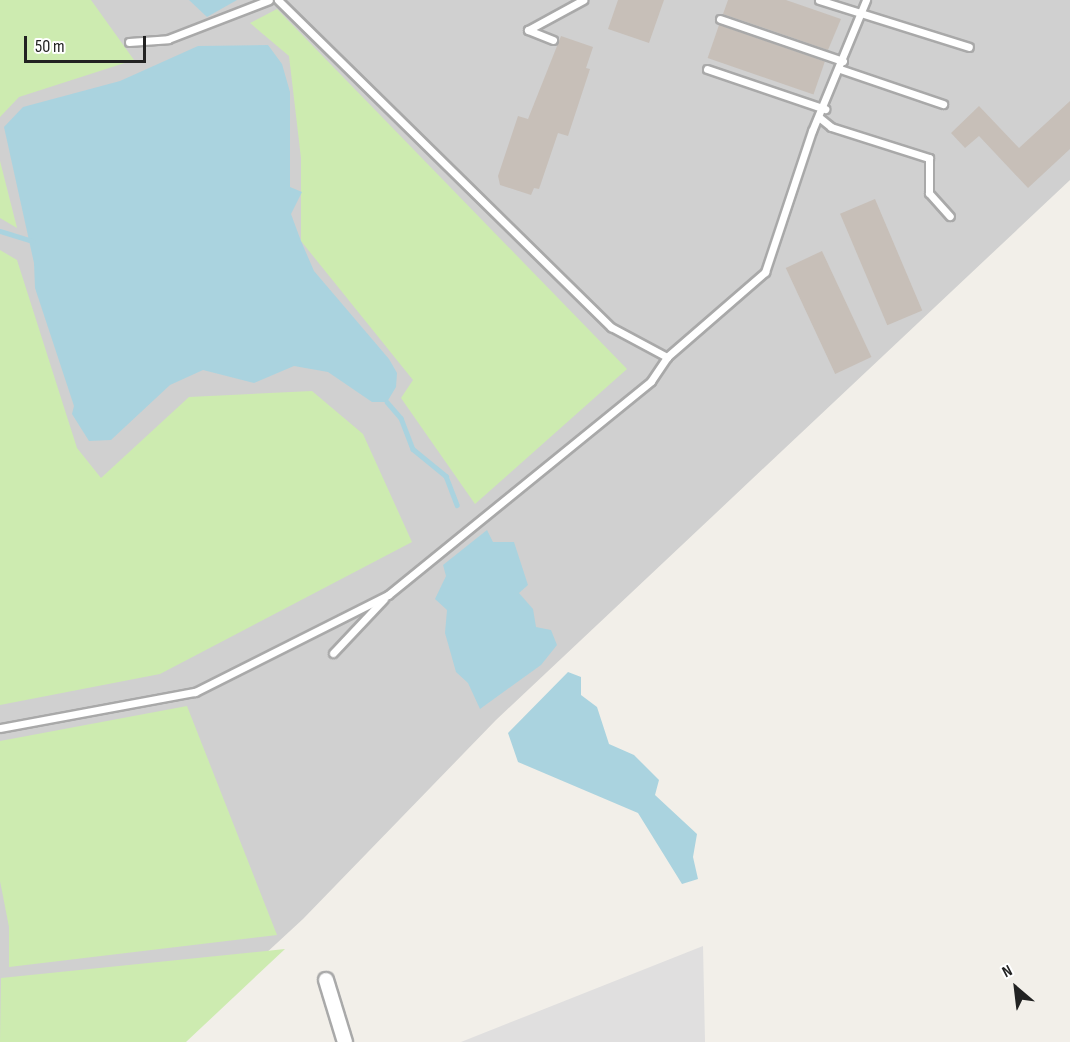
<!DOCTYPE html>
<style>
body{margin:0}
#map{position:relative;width:1070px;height:1042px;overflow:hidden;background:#f2efe9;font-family:"Sofia Sans Condensed",sans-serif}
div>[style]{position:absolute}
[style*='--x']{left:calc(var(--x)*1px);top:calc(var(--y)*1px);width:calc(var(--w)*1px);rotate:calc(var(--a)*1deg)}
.residential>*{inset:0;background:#e0dfdf}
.religious>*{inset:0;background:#d0d0d0}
.grass>*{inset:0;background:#cdebb0}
.water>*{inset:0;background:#aad3df}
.stream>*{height:4.5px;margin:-2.25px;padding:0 2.25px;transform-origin:2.25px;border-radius:2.25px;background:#aad3df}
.building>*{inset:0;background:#c7bfb8;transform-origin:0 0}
.roads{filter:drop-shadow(2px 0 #a9a9a9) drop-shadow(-2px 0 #a9a9a9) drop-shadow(0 2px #a9a9a9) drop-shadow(0 -2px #a9a9a9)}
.service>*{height:7px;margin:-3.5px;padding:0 3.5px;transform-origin:3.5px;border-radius:3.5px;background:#fff}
.minor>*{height:14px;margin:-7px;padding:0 7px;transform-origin:7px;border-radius:7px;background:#fff}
span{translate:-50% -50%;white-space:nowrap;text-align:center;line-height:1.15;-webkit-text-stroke:5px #fff;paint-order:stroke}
.north{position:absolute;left:986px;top:958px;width:60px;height:60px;-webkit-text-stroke:4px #fff;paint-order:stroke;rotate:332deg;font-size:16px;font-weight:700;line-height:24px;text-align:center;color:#222}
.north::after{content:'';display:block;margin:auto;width:21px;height:27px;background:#222;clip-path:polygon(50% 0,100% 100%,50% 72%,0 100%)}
.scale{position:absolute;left:24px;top:36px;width:122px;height:27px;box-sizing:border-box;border:3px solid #222;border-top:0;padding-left:8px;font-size:18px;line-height:21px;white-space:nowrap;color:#222;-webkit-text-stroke:4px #fff;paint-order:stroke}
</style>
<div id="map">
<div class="residential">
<i style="clip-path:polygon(703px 946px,705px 1042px,461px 1042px)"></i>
</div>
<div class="religious">
<i style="clip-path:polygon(0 0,1070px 0,1070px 180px,496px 720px,303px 919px,170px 1042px,0 1042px)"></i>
</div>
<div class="grass">
<i style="clip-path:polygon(0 0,91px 0,134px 60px,19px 97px,0 117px)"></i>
<i style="clip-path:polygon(277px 9px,627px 369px,475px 504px,401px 398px,413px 380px,301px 241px,301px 158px,289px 56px,250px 23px)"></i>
<i style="clip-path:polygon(0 161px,17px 228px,0 218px)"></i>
<i style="clip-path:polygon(0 250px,17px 260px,77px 448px,101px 478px,189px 397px,312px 391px,363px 434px,412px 542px,160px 674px,0 705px)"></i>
<i style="clip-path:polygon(187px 706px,277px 935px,9px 967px,9px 927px,0 881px,0 741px)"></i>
<i style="clip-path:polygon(285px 949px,186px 1042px,0 1042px,1px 978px)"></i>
</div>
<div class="water">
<i style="clip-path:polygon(189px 0,237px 0,207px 17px)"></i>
<i style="clip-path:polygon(268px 45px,282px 64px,290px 92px,290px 187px,302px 192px,291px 214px,301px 241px,314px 271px,389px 359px,397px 373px,396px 387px,387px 402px,372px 402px,328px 372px,294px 366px,254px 383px,203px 370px,170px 385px,111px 440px,89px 441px,72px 414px,74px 406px,35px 288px,34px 263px,4px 127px,23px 107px,120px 81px,198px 46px)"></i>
<i style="clip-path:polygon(487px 530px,493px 542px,514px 542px,528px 585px,519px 593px,533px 609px,536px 627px,551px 630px,557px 645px,541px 665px,480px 709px,468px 683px,456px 672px,445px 633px,447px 610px,435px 599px,446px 576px,443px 565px)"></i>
<i style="clip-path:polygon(568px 672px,581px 677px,581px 695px,597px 707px,609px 744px,634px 755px,659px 780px,655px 795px,697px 834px,693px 857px,698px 879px,682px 884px,638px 813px,518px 762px,508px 733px)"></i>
</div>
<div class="stream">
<i style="--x:0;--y:231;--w:34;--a:17"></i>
<i style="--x:387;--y:402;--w:21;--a:49"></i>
<i style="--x:401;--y:418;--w:33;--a:69"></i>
<i style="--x:413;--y:449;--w:43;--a:39.3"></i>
<i style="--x:446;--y:476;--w:31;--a:69"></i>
</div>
<div class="building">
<i style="clip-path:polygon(618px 0,664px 0,649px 43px,608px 29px)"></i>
<i style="clip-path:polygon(728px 0,786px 0,841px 19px,828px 50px,723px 14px)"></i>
<i style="left:719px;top:25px;width:112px;height:35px;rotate:19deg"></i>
<i style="clip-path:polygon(561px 36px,593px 47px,586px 68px,590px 69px,568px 136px,558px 133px,539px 189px,534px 188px,531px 195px,500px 185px,498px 176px,518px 116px,528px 119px)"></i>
<i style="clip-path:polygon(1070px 101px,1070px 149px,1028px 188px,979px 136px,965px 148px,951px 133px,979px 106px,1019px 148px)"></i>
<i style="left:875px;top:199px;width:121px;height:38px;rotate:67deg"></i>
<i style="left:822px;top:251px;width:117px;height:40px;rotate:65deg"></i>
</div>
<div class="roads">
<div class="service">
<i style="--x:278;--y:0;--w:467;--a:44.5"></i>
<i style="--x:611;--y:327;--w:64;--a:28.2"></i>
<i style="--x:667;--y:357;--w:130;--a:-40.9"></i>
<i style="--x:765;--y:272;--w:149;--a:-71.6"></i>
<i style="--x:812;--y:131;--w:142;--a:-67.6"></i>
<i style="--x:819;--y:0;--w:157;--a:17.4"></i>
<i style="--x:720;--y:19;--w:130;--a:18.9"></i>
<i style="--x:553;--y:40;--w:27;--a:-158"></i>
<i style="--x:528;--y:30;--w:63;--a:-28.6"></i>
<i style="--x:129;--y:42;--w:39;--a:-4"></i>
<i style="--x:168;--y:39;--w:108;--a:-21.1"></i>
<i style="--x:707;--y:69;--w:125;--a:18.7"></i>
<i style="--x:840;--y:69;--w:109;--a:18.8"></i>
<i style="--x:820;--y:118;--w:14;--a:39"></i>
<i style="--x:831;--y:127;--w:103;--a:17.6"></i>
<i style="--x:929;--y:158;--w:35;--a:90"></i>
<i style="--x:929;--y:193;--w:31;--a:48"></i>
<i style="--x:333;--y:653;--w:74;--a:-46.6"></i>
<i style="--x:0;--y:728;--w:198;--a:-10.5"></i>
<i style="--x:195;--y:692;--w:216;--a:-26.7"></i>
<i style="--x:388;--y:595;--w:339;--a:-39.1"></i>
<i style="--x:651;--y:381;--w:29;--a:-56"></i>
</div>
<div class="minor">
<i style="--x:326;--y:980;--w:65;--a:73"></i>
</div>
</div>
<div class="north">N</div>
<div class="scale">50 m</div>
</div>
